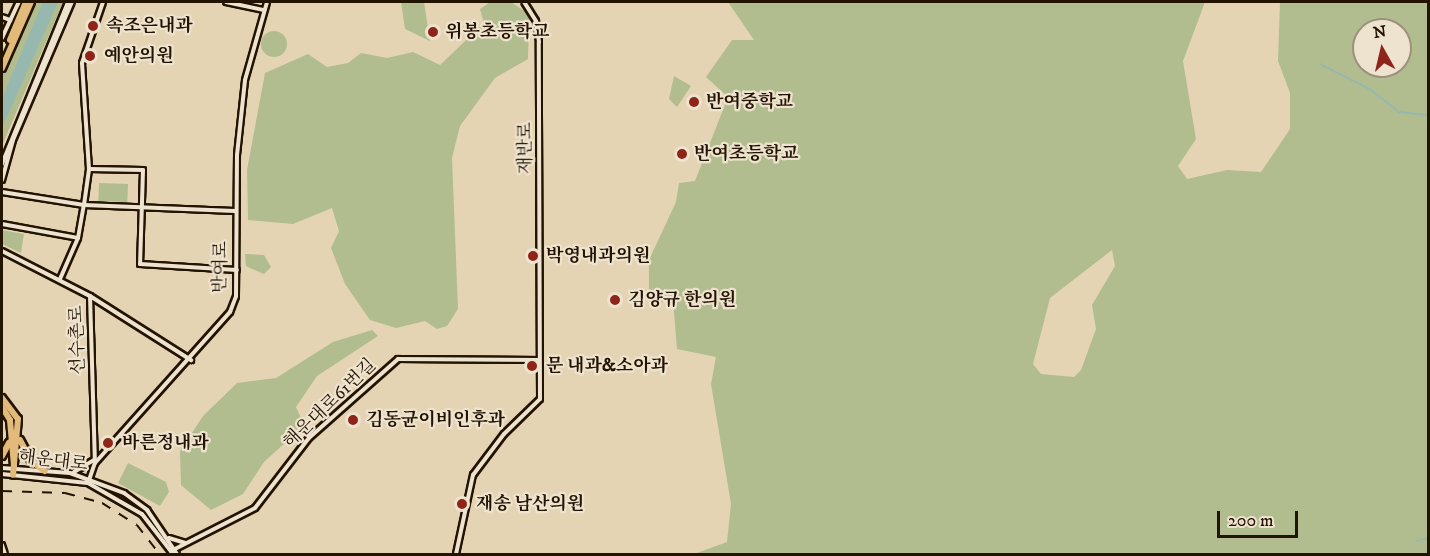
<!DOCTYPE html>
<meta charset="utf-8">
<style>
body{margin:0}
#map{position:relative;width:1430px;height:556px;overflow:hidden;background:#e5d4b3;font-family:"IM FELL DW Pica","Noto Serif KR",serif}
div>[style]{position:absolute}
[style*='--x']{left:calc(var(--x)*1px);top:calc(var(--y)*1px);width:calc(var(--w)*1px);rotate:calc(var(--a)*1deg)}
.green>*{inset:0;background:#b1bd8f;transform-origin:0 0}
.round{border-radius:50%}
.water>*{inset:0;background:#96b8af}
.stream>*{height:1.5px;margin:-0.75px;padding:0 0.75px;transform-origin:0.75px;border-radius:0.75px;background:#96b8af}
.roads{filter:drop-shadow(2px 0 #231301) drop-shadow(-2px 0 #231301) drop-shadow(0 2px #231301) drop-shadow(0 -2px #231301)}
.secondary>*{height:4px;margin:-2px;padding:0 2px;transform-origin:2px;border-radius:2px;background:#eee3ce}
.highway>*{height:6px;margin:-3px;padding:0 3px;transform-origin:3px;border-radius:3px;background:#e2ba7a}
.rail>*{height:1.5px;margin-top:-0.75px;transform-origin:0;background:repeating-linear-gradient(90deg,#231301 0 10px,transparent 0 20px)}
.dots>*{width:16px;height:16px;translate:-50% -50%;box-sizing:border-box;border:3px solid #eee3ce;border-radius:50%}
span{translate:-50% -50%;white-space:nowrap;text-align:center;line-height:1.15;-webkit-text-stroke:4.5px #eee3ce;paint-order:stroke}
.poi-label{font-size:18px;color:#231301;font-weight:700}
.left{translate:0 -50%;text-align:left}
.street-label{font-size:18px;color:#231301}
.frame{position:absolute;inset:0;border:3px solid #231301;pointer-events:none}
.north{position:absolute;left:1352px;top:18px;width:60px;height:60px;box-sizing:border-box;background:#eee3ce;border:2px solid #9d907c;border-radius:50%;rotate:352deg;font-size:16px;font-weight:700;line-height:24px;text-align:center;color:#231301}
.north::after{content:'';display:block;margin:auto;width:21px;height:27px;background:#8f2418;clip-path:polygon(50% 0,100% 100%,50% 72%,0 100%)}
.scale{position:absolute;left:1217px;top:511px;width:81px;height:27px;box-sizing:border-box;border:3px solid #231301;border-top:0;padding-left:8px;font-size:18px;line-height:21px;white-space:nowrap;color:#231301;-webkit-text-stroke:4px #eee3ce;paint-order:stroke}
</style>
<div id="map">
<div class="green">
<i style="clip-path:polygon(34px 2px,63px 2px,2px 146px,2px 76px)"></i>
<i style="clip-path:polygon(401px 2px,424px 2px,430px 41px,405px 29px)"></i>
<i style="clip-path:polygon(490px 2px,511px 2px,529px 14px,528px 59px,495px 78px,460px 126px,452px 158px,458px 309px,447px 326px,437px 329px,425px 321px,396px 328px,370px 320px,345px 284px,331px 248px,339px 231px,332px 208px,293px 224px,248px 220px,247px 170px,265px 73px,308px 54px,327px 67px,348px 63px,361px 53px,387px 58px,413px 52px,440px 65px,484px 23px,480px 9px)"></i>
<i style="clip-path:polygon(evenodd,728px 2px,1205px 2px,1183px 61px,1196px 139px,1178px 166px,1187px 179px,1227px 170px,1261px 172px,1290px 129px,1290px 93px,1278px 61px,1280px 2px,1428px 2px,1428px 554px,694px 554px,727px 542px,731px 504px,711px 384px,716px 357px,677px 349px,673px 300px,649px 305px,649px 260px,676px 202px,679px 183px,695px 181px,728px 97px,706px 77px,732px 40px,754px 40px,728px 2px,1364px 30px,1400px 30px,1400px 66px,1364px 66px,1364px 30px,728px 2px,1112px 250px,1115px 266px,1092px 305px,1096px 329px,1081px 370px,1074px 377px,1041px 374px,1033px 364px,1050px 298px,1112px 250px)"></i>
<i class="round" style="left:261px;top:31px;width:26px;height:26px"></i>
<i style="clip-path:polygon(674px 76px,691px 86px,677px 107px,669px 99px)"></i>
<i style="left:99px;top:183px;width:29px;height:18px;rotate:2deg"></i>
<i style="clip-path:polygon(2px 230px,24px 234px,21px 253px,2px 244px)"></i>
<i style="clip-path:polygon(245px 254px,264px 255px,271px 267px,264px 274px,252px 269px,246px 266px)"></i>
<i style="clip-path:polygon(372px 330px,378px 336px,317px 376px,296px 407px,301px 418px,295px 434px,264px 462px,243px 494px,211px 510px,181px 485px,180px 451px,203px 416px,237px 383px,276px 378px,333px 342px)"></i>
<i style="clip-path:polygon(128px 463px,166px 482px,169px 492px,160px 506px,118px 483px)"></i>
</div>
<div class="water">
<i style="clip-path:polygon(43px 2px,58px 2px,2px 128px,2px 98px)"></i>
</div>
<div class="stream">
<i style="--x:1320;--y:64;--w:56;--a:26.6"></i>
<i style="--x:1370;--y:89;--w:37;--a:38"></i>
<i style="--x:1399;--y:112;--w:29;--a:6"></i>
<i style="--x:1417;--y:541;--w:11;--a:-15"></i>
</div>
<div class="roads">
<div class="secondary">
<i style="--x:226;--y:2;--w:39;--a:12"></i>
<i style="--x:2;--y:17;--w:9;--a:21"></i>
<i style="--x:2;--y:38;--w:40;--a:-65"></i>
<i style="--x:2;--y:164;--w:175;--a:-67.8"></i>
<i style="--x:89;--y:169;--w:54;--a:1.1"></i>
<i style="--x:143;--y:170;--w:94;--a:91.8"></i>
<i style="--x:140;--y:264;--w:97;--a:3.5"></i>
<i style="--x:2;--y:180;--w:41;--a:-74.6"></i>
<i style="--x:13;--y:140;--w:150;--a:-66.9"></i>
<i style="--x:2;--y:192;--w:83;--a:9"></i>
<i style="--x:84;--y:205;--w:151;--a:2.3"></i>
<i style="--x:2;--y:224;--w:77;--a:10.4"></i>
<i style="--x:2;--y:251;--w:99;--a:27.1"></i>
<i style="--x:90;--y:296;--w:120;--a:32.4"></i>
<i style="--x:60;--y:279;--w:45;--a:-66.3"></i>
<i style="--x:78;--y:238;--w:34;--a:-80"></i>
<i style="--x:84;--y:205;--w:36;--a:-82"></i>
<i style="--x:89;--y:169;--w:106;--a:-93.8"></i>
<i style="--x:82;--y:63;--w:65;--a:-71"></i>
<i style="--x:90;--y:296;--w:167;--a:88.3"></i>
<i style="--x:2;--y:468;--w:68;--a:4.2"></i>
<i style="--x:70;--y:473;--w:58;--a:20.3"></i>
<i style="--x:124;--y:493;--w:29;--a:36"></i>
<i style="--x:147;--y:510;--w:53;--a:55.7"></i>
<i style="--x:74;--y:472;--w:23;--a:-31"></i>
<i style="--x:2;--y:474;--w:86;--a:6"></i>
<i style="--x:88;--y:483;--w:62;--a:29.9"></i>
<i style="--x:142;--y:514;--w:51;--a:52.2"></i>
<i style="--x:88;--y:483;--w:21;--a:-71"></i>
<i style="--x:95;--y:463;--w:203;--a:-48.2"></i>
<i style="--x:230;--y:312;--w:17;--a:-69"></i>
<i style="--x:236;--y:296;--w:141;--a:-89.6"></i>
<i style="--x:237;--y:155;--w:75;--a:-83.9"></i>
<i style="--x:245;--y:80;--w:81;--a:-74.2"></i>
<i style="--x:169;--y:538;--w:17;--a:17"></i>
<i style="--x:2;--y:545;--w:9;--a:72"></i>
<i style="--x:171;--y:551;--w:94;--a:-27.1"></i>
<i style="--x:255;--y:508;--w:88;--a:-52.4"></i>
<i style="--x:309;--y:438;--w:119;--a:-41.6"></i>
<i style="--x:398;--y:359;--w:141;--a:0.4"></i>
<i style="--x:456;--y:554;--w:81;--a:-77.9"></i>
<i style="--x:473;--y:475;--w:51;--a:-52.9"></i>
<i style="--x:504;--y:434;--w:50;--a:-44.2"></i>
<i style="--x:540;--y:399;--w:357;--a:-90.2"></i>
<i style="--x:539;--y:42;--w:21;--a:-98"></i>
<i style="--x:536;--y:21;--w:22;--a:-122"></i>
</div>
<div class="highway">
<i style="--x:10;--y:40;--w:41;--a:-67.2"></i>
<i style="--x:2;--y:68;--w:72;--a:-66.3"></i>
<i style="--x:2;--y:398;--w:26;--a:53"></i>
<i style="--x:18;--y:419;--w:56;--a:95.1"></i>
<i style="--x:2;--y:407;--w:15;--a:58"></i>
<i style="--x:10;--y:420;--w:46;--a:85"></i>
<i style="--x:20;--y:440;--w:24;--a:62"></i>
<i style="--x:31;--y:461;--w:17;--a:36"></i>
<i style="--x:2;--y:456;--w:15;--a:-62"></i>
</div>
</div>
<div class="rail">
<i style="--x:2;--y:491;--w:63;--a:1.8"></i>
<i style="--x:65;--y:493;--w:38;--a:15"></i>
<i style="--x:102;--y:503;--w:41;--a:32.2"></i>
<i style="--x:137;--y:525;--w:37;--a:52"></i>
</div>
<div class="dots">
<i style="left:93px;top:26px;background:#8f2418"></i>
<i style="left:433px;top:32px;background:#8f2418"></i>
<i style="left:90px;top:56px;background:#8f2418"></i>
<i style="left:694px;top:102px;background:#8f2418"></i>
<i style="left:682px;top:154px;background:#8f2418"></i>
<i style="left:533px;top:256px;background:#8f2418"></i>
<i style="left:615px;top:300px;background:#8f2418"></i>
<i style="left:532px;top:366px;background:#8f2418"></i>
<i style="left:353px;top:420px;background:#8f2418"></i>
<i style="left:108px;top:443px;background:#8f2418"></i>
<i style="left:462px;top:504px;background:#8f2418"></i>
</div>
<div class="poi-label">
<span class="left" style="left:106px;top:26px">속조은내과</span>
<span class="left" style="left:445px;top:32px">위봉초등학교</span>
<span class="left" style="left:104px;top:56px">예안의원</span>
<span class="left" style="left:706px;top:102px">반여중학교</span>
<span class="left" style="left:694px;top:154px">반여초등학교</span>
<span class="left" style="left:546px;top:256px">박영내과의원</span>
<span class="left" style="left:628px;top:300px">김양규 한의원</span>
<span class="left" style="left:546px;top:366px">문 내과&amp;소아과</span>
<span class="left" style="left:366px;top:420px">김동균이비인후과</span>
<span class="left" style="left:122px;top:443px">바른정내과</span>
<span class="left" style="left:476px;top:504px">재송 남산의원</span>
</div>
<div class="street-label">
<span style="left:526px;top:148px;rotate:-90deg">재반로</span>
<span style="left:221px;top:267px;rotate:-89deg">반여로</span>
<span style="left:78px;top:340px;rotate:-92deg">선수촌로</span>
<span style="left:330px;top:404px;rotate:-44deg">해운대로61번길</span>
<span style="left:53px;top:461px;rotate:7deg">해운대로</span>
</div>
<div class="frame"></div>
<div class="north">N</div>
<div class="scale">200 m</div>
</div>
